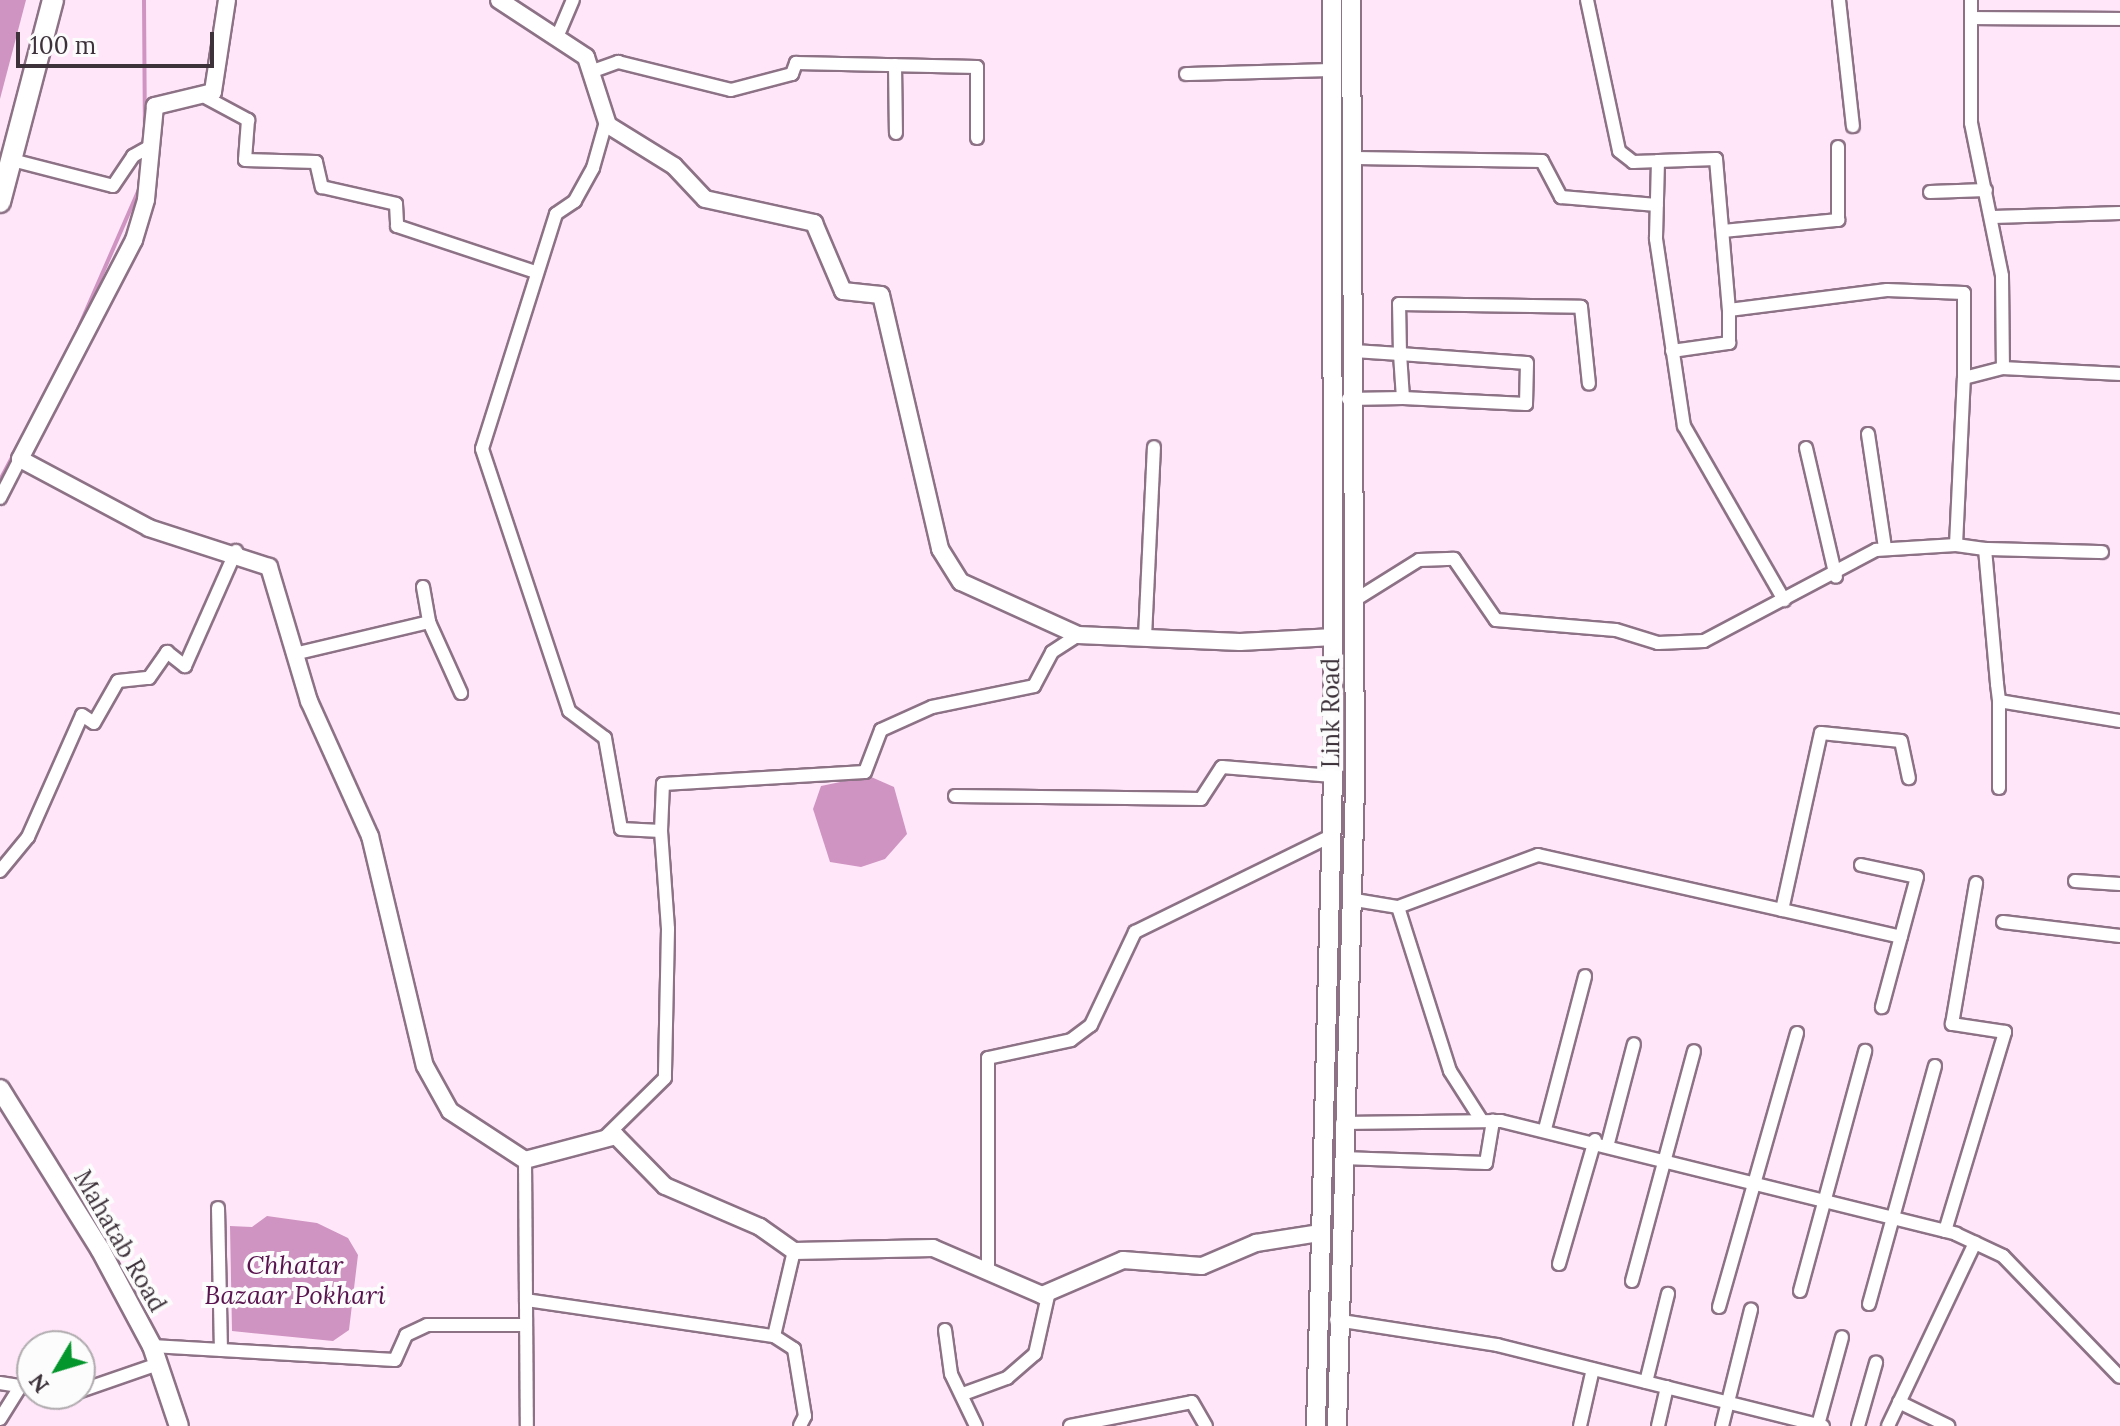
<!DOCTYPE html>
<style>
body{margin:0}
#map{position:relative;width:2120px;height:1426px;overflow:hidden;background:#ffe7f9;font-family:Lora,serif}
div>[style]{position:absolute}
[style*='--x']{left:calc(var(--x)*1px);top:calc(var(--y)*1px);width:calc(var(--w)*1px);rotate:calc(var(--a)*1deg)}
.water>*{inset:0;background:#d094c2}
.stream>*{height:4px;margin:-2px;padding:0 2px;transform-origin:2px;border-radius:2px;background:#d094c2}
.roads{filter:drop-shadow(2px 0 #8d7286) drop-shadow(-2px 0 #8d7286) drop-shadow(0 2px #8d7286) drop-shadow(0 -2px #8d7286)}
.minor>*{height:12px;margin:-6px;padding:0 6px;transform-origin:6px;border-radius:6px;background:#fff}
.tertiary>*{height:16px;margin:-8px;padding:0 8px;transform-origin:8px;border-radius:8px;background:#fff}
.secondary>*{height:18px;margin:-9px;padding:0 9px;transform-origin:9px;border-radius:9px;background:#fff}
.primary>*{height:20px;margin:-10px;padding:0 10px;transform-origin:10px;border-radius:10px;background:#fff}
span{translate:-50% -50%;white-space:nowrap;text-align:center;line-height:1.15;-webkit-text-stroke:8px #fcfcfc;paint-order:stroke}
.street-label{font-size:24px;color:#3d323a}
.water-label{font-size:26px;color:#59134f;font-style:italic}
.north{position:absolute;left:16px;top:1330px;width:80px;height:80px;box-sizing:border-box;background:#fcfcfc;border:2px solid #b0abae;border-radius:50%;rotate:232deg;font-size:22px;font-weight:700;line-height:32px;text-align:center;color:#3d323a}
.north::after{content:'';display:block;margin:auto;width:28px;height:36px;background:#03962c;clip-path:polygon(50% 0,100% 100%,50% 72%,0 100%)}
.scale{position:absolute;left:16px;top:32px;width:198px;height:36px;box-sizing:border-box;border:4px solid #3d323a;border-top:0;padding-left:10px;font-size:24px;line-height:28px;white-space:nowrap;color:#3d323a;-webkit-text-stroke:6px #fcfcfc;paint-order:stroke}
</style>
<div id="map">
<div class="water">
<i style="clip-path:polygon(0 0,26px 0,0 99px)"></i>
<i style="clip-path:polygon(869px 776px,894px 787px,907px 834px,885px 859px,861px 867px,830px 862px,813px 809px,821px 786px)"></i>
<i style="clip-path:polygon(267px 1216px,317px 1223px,348px 1238px,358px 1255px,349px 1330px,333px 1341px,232px 1331px,230px 1226px,252px 1227px)"></i>
</div>
<div class="stream">
<i style="--x:144;--y:0;--w:131;--a:89.6"></i>
<i style="--x:75;--y:336;--w:163;--a:-66.4"></i>
<i style="--x:0;--y:480;--w:30;--a:-62"></i>
</div>
<div class="roads">
<div class="minor">
<i style="--x:1587;--y:0;--w:154;--a:78"></i>
<i style="--x:1619;--y:151;--w:18;--a:38"></i>
<i style="--x:1633;--y:162;--w:25;--a:-2"></i>
<i style="--x:1658;--y:161;--w:78;--a:91.5"></i>
<i style="--x:1656;--y:239;--w:189;--a:81.5"></i>
<i style="--x:1684;--y:426;--w:201;--a:60.1"></i>
<i style="--x:1839;--y:0;--w:127;--a:83.7"></i>
<i style="--x:1971;--y:0;--w:123;--a:90"></i>
<i style="--x:1971;--y:123;--w:156;--a:78.5"></i>
<i style="--x:2002;--y:276;--w:92;--a:89.4"></i>
<i style="--x:1972;--y:18;--w:148;--a:0.4"></i>
<i style="--x:558;--y:35;--w:38;--a:-67"></i>
<i style="--x:895;--y:65;--w:68;--a:89.2"></i>
<i style="--x:593;--y:71;--w:27;--a:-20"></i>
<i style="--x:618;--y:62;--w:116;--a:13.9"></i>
<i style="--x:731;--y:90;--w:63;--a:-14.7"></i>
<i style="--x:792;--y:74;--w:12;--a:-70"></i>
<i style="--x:796;--y:63;--w:181;--a:1.3"></i>
<i style="--x:977;--y:67;--w:71;--a:90"></i>
<i style="--x:1186;--y:74;--w:147;--a:-1.6"></i>
<i style="--x:207;--y:98;--w:47;--a:28.2"></i>
<i style="--x:248;--y:120;--w:40;--a:94.3"></i>
<i style="--x:245;--y:160;--w:71;--a:1.6"></i>
<i style="--x:316;--y:162;--w:26;--a:77"></i>
<i style="--x:322;--y:187;--w:76;--a:12.9"></i>
<i style="--x:396;--y:204;--w:22;--a:87"></i>
<i style="--x:397;--y:226;--w:145;--a:18.4"></i>
<i style="--x:606;--y:122;--w:48;--a:105.8"></i>
<i style="--x:593;--y:168;--w:38;--a:119"></i>
<i style="--x:575;--y:201;--w:23;--a:146"></i>
<i style="--x:556;--y:214;--w:246;--a:107.5"></i>
<i style="--x:482;--y:449;--w:276;--a:71.6"></i>
<i style="--x:569;--y:711;--w:45;--a:36.9"></i>
<i style="--x:605;--y:738;--w:92;--a:80"></i>
<i style="--x:621;--y:829;--w:40;--a:2.9"></i>
<i style="--x:661;--y:831;--w:98;--a:85.9"></i>
<i style="--x:668;--y:929;--w:149;--a:91.2"></i>
<i style="--x:665;--y:1078;--w:83;--a:135.5"></i>
<i style="--x:1356;--y:158;--w:186;--a:0.9"></i>
<i style="--x:1542;--y:161;--w:41;--a:62.2"></i>
<i style="--x:1561;--y:197;--w:96;--a:4.8"></i>
<i style="--x:12;--y:160;--w:104;--a:14.4"></i>
<i style="--x:113;--y:186;--w:36;--a:-56"></i>
<i style="--x:133;--y:156;--w:23;--a:-29"></i>
<i style="--x:1658;--y:161;--w:58;--a:-2"></i>
<i style="--x:1716;--y:159;--w:152;--a:85.1"></i>
<i style="--x:1729;--y:310;--w:159;--a:-7.2"></i>
<i style="--x:1887;--y:290;--w:77;--a:2.2"></i>
<i style="--x:1964;--y:293;--w:85;--a:90"></i>
<i style="--x:1930;--y:192;--w:56;--a:-2"></i>
<i style="--x:1993;--y:217;--w:127;--a:-1.8"></i>
<i style="--x:1723;--y:231;--w:116;--a:-5.5"></i>
<i style="--x:1838;--y:220;--w:73;--a:-90"></i>
<i style="--x:1354;--y:351;--w:46;--a:3.7"></i>
<i style="--x:1400;--y:354;--w:50;--a:-91.1"></i>
<i style="--x:1399;--y:304;--w:182;--a:0.9"></i>
<i style="--x:1581;--y:307;--w:77;--a:84.1"></i>
<i style="--x:1672;--y:351;--w:58;--a:-8"></i>
<i style="--x:1729;--y:343;--w:33;--a:-90"></i>
<i style="--x:1348;--y:399;--w:55;--a:-1"></i>
<i style="--x:1403;--y:398;--w:44;--a:-93.9"></i>
<i style="--x:1400;--y:354;--w:127;--a:4.1"></i>
<i style="--x:1527;--y:363;--w:41;--a:91.4"></i>
<i style="--x:1526;--y:404;--w:123;--a:-177.2"></i>
<i style="--x:1868;--y:434;--w:115;--a:81.5"></i>
<i style="--x:1806;--y:448;--w:132;--a:76.9"></i>
<i style="--x:0;--y:498;--w:44;--a:-62.9"></i>
<i style="--x:1956;--y:545;--w:29;--a:8"></i>
<i style="--x:2102;--y:552;--w:117;--a:-178.5"></i>
<i style="--x:1985;--y:549;--w:136;--a:84.9"></i>
<i style="--x:1997;--y:684;--w:17;--a:83"></i>
<i style="--x:1999;--y:701;--w:123;--a:9.4"></i>
<i style="--x:423;--y:587;--w:36;--a:80"></i>
<i style="--x:1355;--y:600;--w:75;--a:-32"></i>
<i style="--x:1419;--y:560;--w:35;--a:-2"></i>
<i style="--x:1454;--y:559;--w:74;--a:55.5"></i>
<i style="--x:1496;--y:620;--w:120;--a:4.8"></i>
<i style="--x:1616;--y:630;--w:44;--a:17.2"></i>
<i style="--x:1658;--y:643;--w:46;--a:-2.5"></i>
<i style="--x:1704;--y:641;--w:195;--a:-27.9"></i>
<i style="--x:1876;--y:550;--w:80;--a:-3.6"></i>
<i style="--x:1956;--y:545;--w:167;--a:-87.3"></i>
<i style="--x:1964;--y:378;--w:40;--a:-14.4"></i>
<i style="--x:2003;--y:368;--w:117;--a:2.9"></i>
<i style="--x:1145;--y:637;--w:190;--a:-87.3"></i>
<i style="--x:294;--y:654;--w:139;--a:-13.3"></i>
<i style="--x:429;--y:622;--w:78;--a:65.7"></i>
<i style="--x:1999;--y:788;--w:87;--a:-90"></i>
<i style="--x:955;--y:796;--w:246;--a:0.7"></i>
<i style="--x:1201;--y:799;--w:38;--a:-57"></i>
<i style="--x:1222;--y:767;--w:111;--a:4.6"></i>
<i style="--x:661;--y:831;--w:47;--a:-87.6"></i>
<i style="--x:663;--y:784;--w:202;--a:-3.4"></i>
<i style="--x:865;--y:772;--w:45;--a:-69.1"></i>
<i style="--x:881;--y:730;--w:56;--a:-24.3"></i>
<i style="--x:932;--y:707;--w:104;--a:-11.6"></i>
<i style="--x:1034;--y:686;--w:38;--a:-62"></i>
<i style="--x:1052;--y:652;--w:31;--a:-33"></i>
<i style="--x:1861;--y:865;--w:57;--a:12.1"></i>
<i style="--x:1917;--y:877;--w:135;--a:105.1"></i>
<i style="--x:0;--y:871;--w:44;--a:-50.5"></i>
<i style="--x:28;--y:837;--w:133;--a:-66.1"></i>
<i style="--x:82;--y:715;--w:14;--a:34"></i>
<i style="--x:94;--y:723;--w:48;--a:-60.3"></i>
<i style="--x:118;--y:681;--w:31;--a:-6"></i>
<i style="--x:149;--y:678;--w:32;--a:-55"></i>
<i style="--x:167;--y:652;--w:23;--a:38"></i>
<i style="--x:185;--y:666;--w:126;--a:-66.1"></i>
<i style="--x:2075;--y:881;--w:45;--a:3.8"></i>
<i style="--x:1349;--y:899;--w:50;--a:9.3"></i>
<i style="--x:1398;--y:907;--w:149;--a:-20.4"></i>
<i style="--x:1538;--y:855;--w:372;--a:12.7"></i>
<i style="--x:1398;--y:907;--w:172;--a:72.4"></i>
<i style="--x:1450;--y:1071;--w:59;--a:57.4"></i>
<i style="--x:1782;--y:910;--w:181;--a:-77.6"></i>
<i style="--x:1821;--y:733;--w:80;--a:5.7"></i>
<i style="--x:1901;--y:741;--w:38;--a:78"></i>
<i style="--x:2003;--y:922;--w:118;--a:6.8"></i>
<i style="--x:1342;--y:1123;--w:159;--a:-0.7"></i>
<i style="--x:1501;--y:1121;--w:469;--a:13.9"></i>
<i style="--x:1956;--y:1234;--w:52;--a:25.1"></i>
<i style="--x:2003;--y:1256;--w:168;--a:46"></i>
<i style="--x:1545;--y:1129;--w:158;--a:-75.3"></i>
<i style="--x:1608;--y:1143;--w:102;--a:-75.3"></i>
<i style="--x:1342;--y:1158;--w:144;--a:2"></i>
<i style="--x:1486;--y:1163;--w:43;--a:-80.5"></i>
<i style="--x:525;--y:1160;--w:266;--a:89.6"></i>
<i style="--x:218;--y:1208;--w:142;--a:88.8"></i>
<i style="--x:1945;--y:1231;--w:208;--a:-73.2"></i>
<i style="--x:2005;--y:1032;--w:54;--a:-171.4"></i>
<i style="--x:1952;--y:1024;--w:143;--a:-80.3"></i>
<i style="--x:1559;--y:1264;--w:129;--a:-73.8"></i>
<i style="--x:988;--y:1268;--w:210;--a:-90"></i>
<i style="--x:988;--y:1058;--w:85;--a:-12.2"></i>
<i style="--x:1071;--y:1040;--w:25;--a:-37"></i>
<i style="--x:1091;--y:1025;--w:103;--a:-64.7"></i>
<i style="--x:1135;--y:932;--w:218;--a:-26.1"></i>
<i style="--x:1632;--y:1281;--w:238;--a:-74.9"></i>
<i style="--x:1800;--y:1291;--w:249;--a:-74.8"></i>
<i style="--x:526;--y:1300;--w:251;--a:8.3"></i>
<i style="--x:774;--y:1336;--w:87;--a:-76.8"></i>
<i style="--x:1869;--y:1304;--w:247;--a:-74.5"></i>
<i style="--x:1719;--y:1307;--w:285;--a:-74.1"></i>
<i style="--x:1336;--y:1320;--w:163;--a:8.8"></i>
<i style="--x:1497;--y:1345;--w:336;--a:14"></i>
<i style="--x:945;--y:1330;--w:44;--a:82.2"></i>
<i style="--x:951;--y:1374;--w:58;--a:64.3"></i>
<i style="--x:774;--y:1336;--w:24;--a:33"></i>
<i style="--x:794;--y:1349;--w:68;--a:80.7"></i>
<i style="--x:805;--y:1416;--w:11;--a:117"></i>
<i style="--x:152;--y:1346;--w:243;--a:3.3"></i>
<i style="--x:395;--y:1360;--w:27;--a:-66"></i>
<i style="--x:406;--y:1335;--w:23;--a:-25"></i>
<i style="--x:427;--y:1325;--w:99;--a:0"></i>
<i style="--x:1646;--y:1382;--w:91;--a:-76"></i>
<i style="--x:0;--y:1383;--w:32;--a:9"></i>
<i style="--x:80;--y:1391;--w:83;--a:-19.1"></i>
<i style="--x:963;--y:1394;--w:47;--a:-20"></i>
<i style="--x:1007;--y:1378;--w:37;--a:-41"></i>
<i style="--x:1035;--y:1354;--w:59;--a:-77.4"></i>
<i style="--x:1899;--y:1402;--w:55;--a:26.1"></i>
<i style="--x:0;--y:1419;--w:38;--a:-58"></i>
<i style="--x:1818;--y:1425;--w:91;--a:-74.7"></i>
<i style="--x:1070;--y:1426;--w:124;--a:-11.1"></i>
<i style="--x:1192;--y:1402;--w:28;--a:60"></i>
<i style="--x:1580;--y:1426;--w:58;--a:-77.2"></i>
<i style="--x:1658;--y:1426;--w:40;--a:-77"></i>
<i style="--x:1722;--y:1426;--w:120;--a:-76"></i>
<i style="--x:1858;--y:1426;--w:66;--a:-74.1"></i>
<i style="--x:1888;--y:1426;--w:203;--a:-64.6"></i>
</div>
<div class="tertiary">
<i style="--x:227;--y:0;--w:93;--a:98.7"></i>
<i style="--x:213;--y:92;--w:60;--a:166.4"></i>
<i style="--x:155;--y:106;--w:94;--a:95.5"></i>
<i style="--x:146;--y:200;--w:42;--a:106.7"></i>
<i style="--x:134;--y:240;--w:247;--a:117.5"></i>
<i style="--x:20;--y:459;--w:146;--a:28.1"></i>
<i style="--x:149;--y:528;--w:126;--a:18"></i>
<i style="--x:269;--y:567;--w:140;--a:73.4"></i>
<i style="--x:309;--y:701;--w:148;--a:65.7"></i>
<i style="--x:370;--y:836;--w:236;--a:76.6"></i>
<i style="--x:425;--y:1066;--w:51;--a:60.9"></i>
<i style="--x:450;--y:1111;--w:90;--a:33.2"></i>
<i style="--x:525;--y:1160;--w:94;--a:-14.8"></i>
<i style="--x:616;--y:1136;--w:70;--a:45.6"></i>
<i style="--x:665;--y:1186;--w:103;--a:23.3"></i>
<i style="--x:760;--y:1227;--w:42;--a:35.2"></i>
<i style="--x:794;--y:1251;--w:139;--a:-1.2"></i>
<i style="--x:933;--y:1248;--w:119;--a:23.3"></i>
<i style="--x:1042;--y:1295;--w:88;--a:-23.4"></i>
<i style="--x:1123;--y:1260;--w:79;--a:4.3"></i>
<i style="--x:1202;--y:1266;--w:59;--a:-23.1"></i>
<i style="--x:1256;--y:1243;--w:65;--a:-8.9"></i>
<i style="--x:499;--y:0;--w:104;--a:33.2"></i>
<i style="--x:586;--y:57;--w:71;--a:72.1"></i>
<i style="--x:608;--y:125;--w:78;--a:31.8"></i>
<i style="--x:674;--y:166;--w:45;--a:46.8"></i>
<i style="--x:705;--y:199;--w:112;--a:12.4"></i>
<i style="--x:814;--y:223;--w:74;--a:66.9"></i>
<i style="--x:843;--y:291;--w:38;--a:6"></i>
<i style="--x:881;--y:295;--w:261;--a:76.9"></i>
<i style="--x:940;--y:549;--w:39;--a:58"></i>
<i style="--x:961;--y:582;--w:128;--a:24.4"></i>
<i style="--x:1078;--y:635;--w:162;--a:2.5"></i>
<i style="--x:1240;--y:642;--w:94;--a:-3"></i>
</div>
<div class="secondary">
<i style="--x:0;--y:1089;--w:189;--a:58"></i>
<i style="--x:100;--y:1249;--w:110;--a:61.8"></i>
<i style="--x:152;--y:1346;--w:84;--a:71.4"></i>
<i style="--x:1316;--y:1426;--w:650;--a:-88.5"></i>
<i style="--x:1333;--y:776;--w:776;--a:-90.07"></i>
<i style="--x:1337;--y:1426;--w:639;--a:-88.39"></i>
<i style="--x:1355;--y:787;--w:787;--a:-90.29"></i>
</div>
<div class="primary">
<i style="--x:0;--y:202;--w:209;--a:-75.3"></i>
</div>
</div>
<div class="street-label">
<span style="left:1331px;top:713px;rotate:-90deg">Link Road</span>
<span style="left:120px;top:1241px;rotate:60deg">Mahatab Road</span>
</div>
<div class="water-label">
<span style="left:295px;top:1280px">Chhatar<br>Bazaar Pokhari</span>
</div>
<div class="north">N</div>
<div class="scale">100 m</div>
</div>
